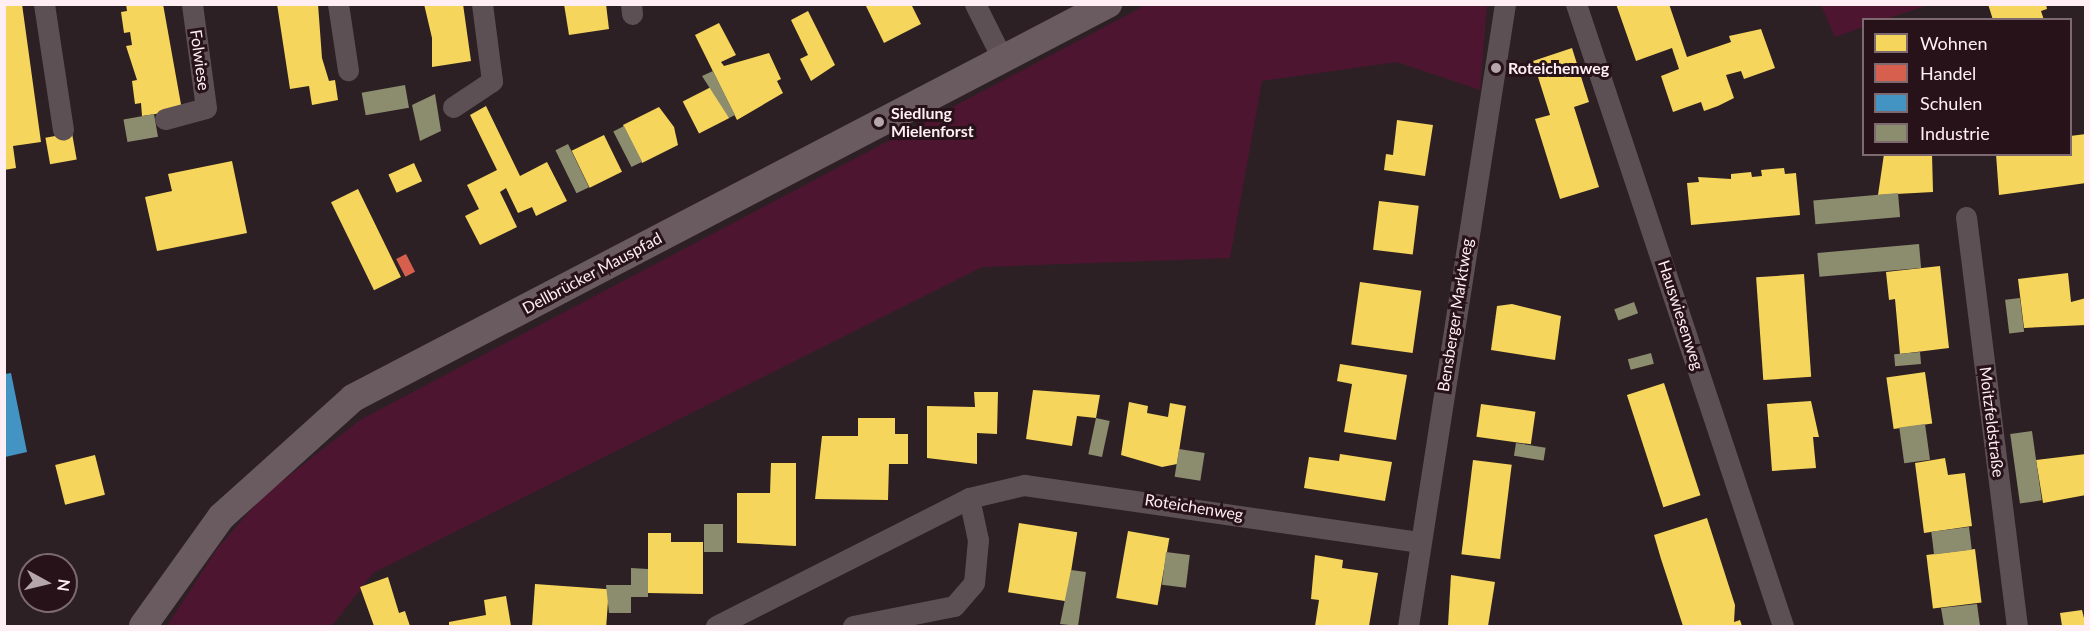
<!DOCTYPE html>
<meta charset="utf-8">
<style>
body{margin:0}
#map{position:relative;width:2090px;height:631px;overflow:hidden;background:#2c2025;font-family:Lato,sans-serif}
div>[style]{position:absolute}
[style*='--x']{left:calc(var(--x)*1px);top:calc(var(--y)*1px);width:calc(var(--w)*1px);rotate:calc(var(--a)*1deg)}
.green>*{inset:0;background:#4e1531}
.homes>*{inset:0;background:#f6d55c;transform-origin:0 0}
.shops>*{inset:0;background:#d6604d;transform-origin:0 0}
.schools>*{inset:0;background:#4393c3}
.industry>*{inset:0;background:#8c8c6e;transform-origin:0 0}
.minor>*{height:21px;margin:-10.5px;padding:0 10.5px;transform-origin:10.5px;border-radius:10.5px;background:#5d5055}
.secondary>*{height:28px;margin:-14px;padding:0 14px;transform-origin:14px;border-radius:14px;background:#6a5b60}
.dots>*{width:16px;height:16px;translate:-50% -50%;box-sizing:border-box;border:3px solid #27121a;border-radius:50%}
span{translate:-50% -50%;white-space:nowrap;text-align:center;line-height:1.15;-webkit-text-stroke:6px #27121a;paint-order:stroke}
.street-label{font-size:16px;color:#ffeef4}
.poi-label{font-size:16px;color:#ffeef4;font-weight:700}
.left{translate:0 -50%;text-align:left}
.frame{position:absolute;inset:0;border:6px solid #ffeef4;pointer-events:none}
.legend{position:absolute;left:1862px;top:18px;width:210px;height:138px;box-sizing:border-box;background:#27121a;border:2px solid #7d6a71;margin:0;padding:8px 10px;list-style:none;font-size:18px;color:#ffeef4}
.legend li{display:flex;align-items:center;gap:12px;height:30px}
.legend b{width:30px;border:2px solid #7d6a71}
.north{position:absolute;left:18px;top:553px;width:60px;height:60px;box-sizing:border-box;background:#27121a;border:2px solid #7d6a71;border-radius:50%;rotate:98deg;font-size:16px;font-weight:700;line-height:24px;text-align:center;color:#ffeef4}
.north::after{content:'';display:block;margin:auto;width:21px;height:27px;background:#b5a6ac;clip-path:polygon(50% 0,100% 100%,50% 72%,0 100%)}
</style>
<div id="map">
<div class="green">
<i style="clip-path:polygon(1146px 5px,1487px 5px,1480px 90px,1397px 62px,1262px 81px,1230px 258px,982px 267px,373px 573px,332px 626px,167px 626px,217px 549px,262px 497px,360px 420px)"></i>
<i style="clip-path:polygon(1821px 5px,1928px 5px,1886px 19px,1864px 20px,1863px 27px,1835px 37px)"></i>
</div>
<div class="homes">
<i style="clip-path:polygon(4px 4px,22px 4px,41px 142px,13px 146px,16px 168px,4px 170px)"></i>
<i style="clip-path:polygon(126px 4px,163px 4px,182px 110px,142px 116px,141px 103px,135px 104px,132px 81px,137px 80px,126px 46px,132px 45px,130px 32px,124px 33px,121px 12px,127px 11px)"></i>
<i style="clip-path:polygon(277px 4px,318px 4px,322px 58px,329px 81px,335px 80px,338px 100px,312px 105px,309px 86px,290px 89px)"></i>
<i style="clip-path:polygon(424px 4px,463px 4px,471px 61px,432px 67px,432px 38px)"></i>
<i style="clip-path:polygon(564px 4px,606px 4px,609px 29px,569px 35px)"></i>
<i style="clip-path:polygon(865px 4px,911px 4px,921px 24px,884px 43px)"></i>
<i style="clip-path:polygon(1616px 4px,1669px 4px,1687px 57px,1731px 42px,1729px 36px,1761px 29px,1775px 68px,1744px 79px,1741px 71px,1726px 75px,1734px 98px,1718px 106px,1704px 111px,1701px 102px,1673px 112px,1661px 76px,1679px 69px,1672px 48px,1636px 61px)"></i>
<i style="clip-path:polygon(1988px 4px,2046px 4px,2047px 9px,2041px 11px,2044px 20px,1993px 20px)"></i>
<i style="clip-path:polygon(808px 11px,835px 65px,811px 81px,800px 59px,808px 55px,791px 20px)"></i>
<i style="clip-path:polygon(719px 23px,736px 55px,721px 62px,724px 66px,769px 53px,781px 79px,777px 81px,783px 93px,737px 120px,695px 35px)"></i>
<i style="clip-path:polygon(1572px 48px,1589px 102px,1574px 107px,1599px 187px,1560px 199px,1535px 119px,1550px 115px,1533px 61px)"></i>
<i style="left:713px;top:86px;width:36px;height:34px;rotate:63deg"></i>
<i style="clip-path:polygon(486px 106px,520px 176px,547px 162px,567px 201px,536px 216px,532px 207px,518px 213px,506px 188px,500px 192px,517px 227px,480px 245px,465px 216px,479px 209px,467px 185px,497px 170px,470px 115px)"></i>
<i style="clip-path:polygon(659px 107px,674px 127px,678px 145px,642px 163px,623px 125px)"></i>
<i style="clip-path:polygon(1397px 120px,1433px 125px,1425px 176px,1384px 170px,1386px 154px,1393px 155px)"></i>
<i style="left:72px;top:133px;width:27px;height:27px;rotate:80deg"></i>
<i style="clip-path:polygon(2086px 134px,2086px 183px,1999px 195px,1996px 154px,2070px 154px,2070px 136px)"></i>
<i style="left:604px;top:135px;width:41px;height:36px;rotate:64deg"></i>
<i style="clip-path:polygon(1884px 154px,1932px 154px,1933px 192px,1878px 195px)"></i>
<i style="clip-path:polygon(232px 161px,247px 233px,157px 251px,145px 197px,172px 191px,168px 174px)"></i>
<i style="left:414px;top:163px;width:20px;height:28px;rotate:66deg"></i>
<i style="clip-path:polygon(1784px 168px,1785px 174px,1796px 173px,1800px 215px,1691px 225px,1687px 183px,1699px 182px,1698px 177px,1731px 179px,1731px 174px,1751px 172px,1752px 177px,1762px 176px,1761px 170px)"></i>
<i style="left:358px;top:189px;width:98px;height:30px;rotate:64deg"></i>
<i style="left:1379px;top:201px;width:40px;height:49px;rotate:7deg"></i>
<i style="clip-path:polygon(1940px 266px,1949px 348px,1900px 354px,1895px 299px,1889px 300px,1886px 272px)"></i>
<i style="clip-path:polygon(2068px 273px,2071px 302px,2086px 298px,2086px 325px,2024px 328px,2018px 279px)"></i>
<i style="left:1804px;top:274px;width:103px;height:48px;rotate:86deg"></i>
<i style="left:1360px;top:282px;width:62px;height:63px;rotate:8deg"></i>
<i style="clip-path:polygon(1512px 304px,1561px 316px,1555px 360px,1491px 350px,1497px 306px)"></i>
<i style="clip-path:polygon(1340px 364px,1407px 375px,1396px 440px,1344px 432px,1352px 384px,1337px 381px)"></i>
<i style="left:1925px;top:372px;width:52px;height:39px;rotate:82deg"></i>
<i style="left:1664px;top:383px;width:118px;height:39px;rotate:72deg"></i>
<i style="clip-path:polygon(1033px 390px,1100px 395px,1096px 418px,1077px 416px,1072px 446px,1026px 439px)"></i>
<i style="clip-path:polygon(974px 392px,998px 392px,997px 434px,977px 433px,977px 464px,927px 458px,927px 406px,975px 407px)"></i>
<i style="clip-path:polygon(1811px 401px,1819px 437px,1813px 437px,1816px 468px,1772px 471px,1767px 404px)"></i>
<i style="clip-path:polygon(1129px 402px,1148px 406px,1147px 413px,1168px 417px,1170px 403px,1186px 406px,1177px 464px,1162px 467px,1121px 455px)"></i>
<i style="left:1481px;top:404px;width:55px;height:33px;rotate:8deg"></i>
<i style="clip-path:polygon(858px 418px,895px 418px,895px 434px,908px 434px,908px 464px,889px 464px,888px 500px,815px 499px,822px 436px,858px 436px)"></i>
<i style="clip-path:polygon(1340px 454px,1392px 462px,1385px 501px,1304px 488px,1309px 457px,1339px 461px)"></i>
<i style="clip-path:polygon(2086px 454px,2086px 495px,2043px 503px,2036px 460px)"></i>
<i style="left:95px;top:455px;width:41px;height:41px;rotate:76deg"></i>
<i style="clip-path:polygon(1945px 458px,1948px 475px,1965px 473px,1972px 526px,1924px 533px,1915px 463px)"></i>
<i style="left:1473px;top:460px;width:39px;height:95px;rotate:7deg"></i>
<i style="clip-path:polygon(771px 463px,796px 463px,796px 546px,737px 543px,737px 493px,770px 493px)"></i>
<i style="clip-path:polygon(1707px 518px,1735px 605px,1734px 622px,1740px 620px,1742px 626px,1683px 626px,1661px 559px,1654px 535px)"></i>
<i style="left:1019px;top:523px;width:59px;height:70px;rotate:9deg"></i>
<i style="left:1128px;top:531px;width:42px;height:68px;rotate:10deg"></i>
<i style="clip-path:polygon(648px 533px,671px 533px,671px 542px,703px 542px,703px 594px,648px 593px)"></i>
<i style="left:1975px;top:549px;width:54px;height:49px;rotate:83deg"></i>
<i style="clip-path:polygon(1315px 555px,1343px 560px,1342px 568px,1378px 573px,1369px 626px,1315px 626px,1319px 600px,1311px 599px)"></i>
<i style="clip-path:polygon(1451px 575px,1495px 582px,1488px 626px,1448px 626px)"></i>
<i style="clip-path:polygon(388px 577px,399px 613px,405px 611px,410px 626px,374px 626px,360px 587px)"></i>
<i style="left:535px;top:584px;width:74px;height:42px;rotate:4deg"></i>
<i style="clip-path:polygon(506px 596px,511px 626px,449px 626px,449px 622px,486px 615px,484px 600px)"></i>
<i style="clip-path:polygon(2082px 610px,2086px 626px,2062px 626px,2060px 613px)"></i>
</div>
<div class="shops">
<i style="left:406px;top:254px;width:20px;height:11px;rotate:63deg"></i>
</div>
<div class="schools">
<i style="clip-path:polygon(11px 373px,27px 452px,5px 457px,5px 374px)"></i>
</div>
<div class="industry">
<i style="clip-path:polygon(713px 71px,735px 115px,729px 118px,702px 76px)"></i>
<i style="left:405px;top:85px;width:23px;height:44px;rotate:80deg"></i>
<i style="clip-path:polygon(435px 94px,441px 131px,420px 141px,412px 105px)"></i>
<i style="left:154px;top:114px;width:23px;height:31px;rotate:80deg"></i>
<i style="left:624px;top:126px;width:40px;height:12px;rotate:63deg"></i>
<i style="left:568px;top:144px;width:48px;height:14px;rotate:64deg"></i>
<i style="left:1898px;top:193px;width:24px;height:85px;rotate:85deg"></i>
<i style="left:1919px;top:244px;width:24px;height:102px;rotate:85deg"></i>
<i style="left:2020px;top:298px;width:34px;height:15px;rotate:83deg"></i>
<i style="left:1634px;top:302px;width:12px;height:21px;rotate:70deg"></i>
<i style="left:1920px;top:352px;width:12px;height:26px;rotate:85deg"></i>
<i style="left:1651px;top:353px;width:11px;height:24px;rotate:75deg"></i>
<i style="left:1096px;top:418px;width:14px;height:37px;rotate:12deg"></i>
<i style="left:1925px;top:424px;width:36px;height:26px;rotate:82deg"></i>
<i style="left:2032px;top:431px;width:70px;height:22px;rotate:82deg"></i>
<i style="left:1516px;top:443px;width:30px;height:13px;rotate:9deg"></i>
<i style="left:1179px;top:449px;width:26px;height:28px;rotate:9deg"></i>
<i style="left:704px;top:524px;width:19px;height:28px"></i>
<i style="left:1969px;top:527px;width:23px;height:38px;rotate:83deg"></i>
<i style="left:1166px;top:552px;width:24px;height:33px;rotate:7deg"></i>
<i style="clip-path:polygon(631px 568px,648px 569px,648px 597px,631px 597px,631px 613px,609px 613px,606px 585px,631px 585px)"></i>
<i style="clip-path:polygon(1071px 570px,1086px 572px,1078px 626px,1060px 624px)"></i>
<i style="clip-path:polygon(1977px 604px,1980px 626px,1944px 626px,1941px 608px)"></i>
</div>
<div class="minor">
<i style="--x:44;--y:4;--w:127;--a:81.4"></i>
<i style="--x:338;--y:4;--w:67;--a:81.4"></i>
<i style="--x:631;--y:4;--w:10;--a:84"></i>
<i style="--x:975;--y:4;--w:63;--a:63.4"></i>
<i style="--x:1576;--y:4;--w:656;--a:71.59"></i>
<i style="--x:453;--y:107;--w:47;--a:-33.7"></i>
<i style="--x:492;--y:81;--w:78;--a:-97.4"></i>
<i style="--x:165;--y:119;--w:42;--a:-15"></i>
<i style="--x:206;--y:108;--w:105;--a:-97.7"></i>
<i style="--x:1966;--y:217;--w:412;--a:82.9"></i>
<i style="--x:716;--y:626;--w:284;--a:-26.8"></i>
<i style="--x:969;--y:498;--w:57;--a:-13.3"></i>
<i style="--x:1024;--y:485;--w:400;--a:8.2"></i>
<i style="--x:853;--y:626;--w:103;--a:-11.2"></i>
<i style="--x:954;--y:606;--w:30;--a:-49"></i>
<i style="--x:974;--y:583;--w:43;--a:-84.7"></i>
<i style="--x:978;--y:540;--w:43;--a:-102.1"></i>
<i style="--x:1408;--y:626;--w:630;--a:-81.14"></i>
</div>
<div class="secondary">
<i style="--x:143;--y:626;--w:134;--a:-54.4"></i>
<i style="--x:221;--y:517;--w:178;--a:-42"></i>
<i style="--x:353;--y:398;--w:852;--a:-27.56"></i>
</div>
<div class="dots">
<i style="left:1496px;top:68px;background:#b5a6ac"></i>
<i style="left:879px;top:122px;background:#b5a6ac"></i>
</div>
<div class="street-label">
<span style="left:200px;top:60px;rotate:82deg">Folwiese</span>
<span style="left:592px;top:273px;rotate:-28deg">Dellbrücker Mauspfad</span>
<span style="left:1455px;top:315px;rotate:-81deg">Bensberger Marktweg</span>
<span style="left:1681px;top:315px;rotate:72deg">Hauswiesenweg</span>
<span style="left:1992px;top:422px;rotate:83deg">Moitzfeldstraße</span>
<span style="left:1194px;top:507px;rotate:9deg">Roteichenweg</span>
</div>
<div class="poi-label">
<span class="left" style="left:1508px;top:68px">Roteichenweg</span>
<span class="left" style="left:891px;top:122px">Siedlung<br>Mielenforst</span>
</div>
<div class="frame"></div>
<ul class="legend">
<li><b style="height:16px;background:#f6d55c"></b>Wohnen</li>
<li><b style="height:16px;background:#d6604d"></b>Handel</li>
<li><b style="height:16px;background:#4393c3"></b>Schulen</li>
<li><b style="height:16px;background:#8c8c6e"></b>Industrie</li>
</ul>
<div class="north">N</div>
</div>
